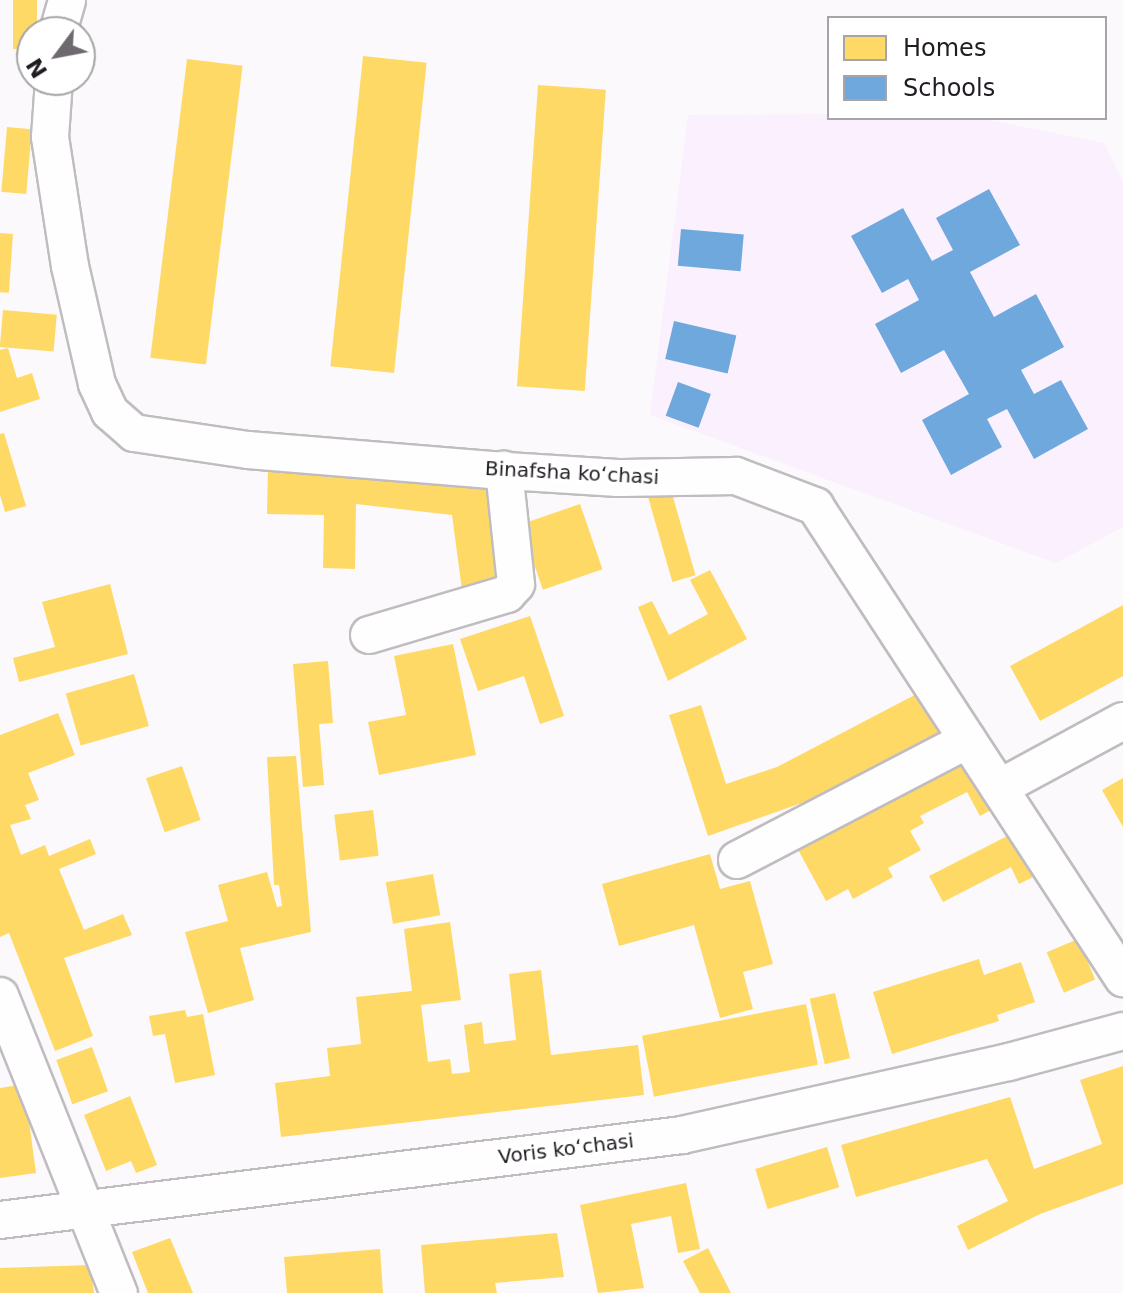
<!DOCTYPE html>
<meta charset="utf-8">
<style>
body{margin:0}
#map{position:relative;width:1123px;height:1293px;overflow:hidden;background:#fbf9fb;font-family:"DejaVu Sans",sans-serif}
div>[style]{position:absolute}
[style*='--x']{left:calc(var(--x)*1px);top:calc(var(--y)*1px);width:calc(var(--w)*1px);rotate:calc(var(--a)*1deg)}
.built>*{inset:0;background:#fbf0fd}
.homes>*{inset:0;background:#ffd966;transform-origin:0 0}
.schools>*{inset:0;background:#6fa8dc;transform-origin:0 0}
.roads{filter:drop-shadow(2px 0 #c0bcc0) drop-shadow(-2px 0 #c0bcc0) drop-shadow(0 2px #c0bcc0) drop-shadow(0 -2px #c0bcc0)}
.minor>*{height:36px;margin:-18px;padding:0 18px;transform-origin:18px;border-radius:18px;background:#fefefe}
span{translate:-50% -50%;white-space:nowrap;text-align:center;line-height:1.15;-webkit-text-stroke:8px #fff;paint-order:stroke}
.street-label{font-size:20px;color:#211b22}
.legend{position:absolute;left:827px;top:16px;width:280px;height:104px;box-sizing:border-box;background:#fff;border:2px solid #a6a4a7;margin:0;padding:10px 14px;list-style:none;font-size:24px;color:#211b22}
.legend li{display:flex;align-items:center;gap:16px;height:40px}
.legend b{width:40px;border:2px solid #a6a4a7}
.north{position:absolute;left:16px;top:16px;width:80px;height:80px;box-sizing:border-box;background:#fff;border:2px solid #a6a4a7;border-radius:50%;rotate:238deg;font-size:22px;font-weight:700;line-height:32px;text-align:center;color:#211b22}
.north::after{content:'';display:block;margin:auto;width:28px;height:36px;background:#6d696e;clip-path:polygon(50% 0,100% 100%,50% 72%,0 100%)}
</style>
<div id="map">
<div class="built">
<i style="clip-path:polygon(829px 114px,829px 118px,980px 118px,1104px 143px,1123px 181px,1123px 527px,1056px 563px,650px 415px,688px 115px)"></i>
</div>
<div class="homes">
<i style="left:13px;top:0;width:24px;height:49px"></i>
<i style="left:363px;top:56px;width:64px;height:312px;rotate:6deg"></i>
<i style="left:187px;top:59px;width:56px;height:301px;rotate:7deg"></i>
<i style="left:538px;top:85px;width:68px;height:302px;rotate:4deg"></i>
<i style="left:7px;top:127px;width:25px;height:65px;rotate:5deg"></i>
<i style="left:0;top:233px;width:13px;height:59px;rotate:4deg"></i>
<i style="left:3px;top:310px;width:54px;height:37px;rotate:5deg"></i>
<i style="clip-path:polygon(8px 348px,17px 378px,32px 373px,40px 399px,0 412px,0 350px)"></i>
<i style="clip-path:polygon(4px 433px,26px 506px,5px 512px,0 495px,0 434px)"></i>
<i style="clip-path:polygon(268px 467px,486px 478px,499px 584px,462px 590px,452px 515px,356px 504px,355px 569px,323px 568px,324px 515px,267px 514px)"></i>
<i style="left:669px;top:483px;width:96px;height:24px;rotate:74deg"></i>
<i style="left:580px;top:504px;width:69px;height:63px;rotate:71deg"></i>
<i style="clip-path:polygon(710px 570px,747px 639px,668px 681px,638px 607px,652px 601px,669px 635px,708px 614px,690px 580px)"></i>
<i style="clip-path:polygon(110px 584px,128px 654px,19px 682px,13px 658px,55px 647px,42px 602px)"></i>
<i style="clip-path:polygon(1123px 605px,1123px 676px,1040px 721px,1010px 666px)"></i>
<i style="clip-path:polygon(530px 616px,564px 716px,540px 724px,524px 676px,478px 691px,460px 639px)"></i>
<i style="clip-path:polygon(453px 644px,476px 755px,379px 775px,368px 722px,406px 715px,394px 656px)"></i>
<i style="clip-path:polygon(328px 661px,333px 723px,319px 724px,324px 785px,303px 787px,293px 664px)"></i>
<i style="left:134px;top:674px;width:54px;height:71px;rotate:74deg"></i>
<i style="clip-path:polygon(928px 688px,951px 732px,847px 787px,708px 836px,669px 715px,701px 705px,726px 784px,777px 767px)"></i>
<i style="clip-path:polygon(58px 713px,75px 755px,28px 773px,39px 800px,25px 805px,31px 819px,10px 825px,21px 855px,45px 845px,49px 856px,90px 839px,96px 854px,59px 869px,84px 930px,123px 914px,132px 935px,64px 958px,93px 1036px,55px 1051px,9px 933px,0 937px,0 735px)"></i>
<i style="clip-path:polygon(971px 751px,1000px 805px,980px 816px,967px 792px,920px 816px,924px 823px,910px 831px,921px 850px,888px 868px,893px 877px,853px 899px,848px 889px,826px 901px,796px 846px)"></i>
<i style="clip-path:polygon(296px 756px,311px 932px,240px 948px,254px 1000px,208px 1013px,185px 932px,228px 921px,218px 885px,267px 872px,277px 907px,282px 906px,279px 885px,274px 885px,267px 757px)"></i>
<i style="left:182px;top:766px;width:57px;height:38px;rotate:71deg"></i>
<i style="clip-path:polygon(1123px 778px,1123px 827px,1102px 790px)"></i>
<i style="left:373px;top:810px;width:46px;height:39px;rotate:83deg"></i>
<i style="clip-path:polygon(1021px 829px,1043px 872px,1019px 884px,1011px 867px,943px 902px,929px 876px)"></i>
<i style="clip-path:polygon(710px 854px,720px 889px,750px 881px,773px 964px,743px 972px,753px 1009px,720px 1018px,694px 925px,619px 946px,602px 884px)"></i>
<i style="left:433px;top:874px;width:42px;height:48px;rotate:80deg"></i>
<i style="clip-path:polygon(450px 922px,461px 1000px,421px 1005px,428px 1062px,450px 1059px,452px 1074px,470px 1072px,464px 1025px,482px 1022px,484px 1044px,516px 1040px,509px 974px,541px 970px,551px 1055px,638px 1045px,644px 1095px,281px 1137px,275px 1083px,330px 1076px,327px 1048px,361px 1044px,356px 997px,412px 991px,404px 929px)"></i>
<i style="left:1078px;top:939px;width:44px;height:34px;rotate:67deg"></i>
<i style="clip-path:polygon(979px 959px,984px 975px,1021px 962px,1035px 1002px,997px 1015px,999px 1021px,892px 1054px,873px 992px)"></i>
<i style="left:835px;top:993px;width:67px;height:26px;rotate:77deg"></i>
<i style="left:806px;top:1004px;width:62px;height:167px;rotate:79deg"></i>
<i style="clip-path:polygon(185px 1010px,187px 1017px,203px 1014px,215px 1075px,175px 1083px,165px 1034px,153px 1036px,149px 1016px)"></i>
<i style="left:92px;top:1047px;width:47px;height:38px;rotate:70deg"></i>
<i style="clip-path:polygon(1123px 1066px,1123px 1184px,1040px 1214px,968px 1250px,957px 1226px,1008px 1201px,987px 1159px,856px 1197px,841px 1145px,1010px 1097px,1034px 1169px,1102px 1144px,1080px 1080px)"></i>
<i style="clip-path:polygon(24px 1084px,36px 1173px,0 1178px,0 1088px)"></i>
<i style="clip-path:polygon(130px 1096px,157px 1165px,136px 1173px,131px 1161px,106px 1171px,84px 1115px)"></i>
<i style="left:827px;top:1147px;width:42px;height:75px;rotate:73deg"></i>
<i style="clip-path:polygon(686px 1183px,700px 1249px,678px 1253px,671px 1216px,631px 1224px,644px 1288px,598px 1293px,580px 1205px)"></i>
<i style="clip-path:polygon(557px 1233px,564px 1277px,495px 1283px,497px 1293px,425px 1293px,421px 1245px)"></i>
<i style="clip-path:polygon(170px 1238px,193px 1293px,148px 1293px,132px 1252px)"></i>
<i style="clip-path:polygon(708px 1248px,731px 1293px,700px 1293px,683px 1261px)"></i>
<i style="clip-path:polygon(380px 1249px,383px 1293px,287px 1293px,284px 1257px)"></i>
<i style="clip-path:polygon(90px 1265px,94px 1293px,0 1293px,0 1268px)"></i>
</div>
<div class="schools">
<i style="clip-path:polygon(989px 189px,1020px 245px,970px 272px,994px 317px,1036px 294px,1064px 347px,1021px 370px,1034px 394px,1061px 380px,1088px 429px,1034px 459px,1007px 409px,987px 419px,1002px 447px,951px 475px,922px 420px,969px 394px,944px 350px,901px 373px,875px 324px,919px 300px,908px 279px,882px 293px,851px 236px,903px 208px,932px 261px,953px 250px,936px 218px)"></i>
<i style="left:681px;top:229px;width:63px;height:37px;rotate:5deg"></i>
<i style="left:674px;top:321px;width:64px;height:39px;rotate:13deg"></i>
<i style="left:678px;top:382px;width:35px;height:36px;rotate:20deg"></i>
</div>
<div class="roads">
<div class="minor">
<i style="--x:58;--y:32;--w:33;--a:-74"></i>
<i style="--x:54;--y:80;--w:57;--a:94"></i>
<i style="--x:50;--y:137;--w:131;--a:81.2"></i>
<i style="--x:70;--y:266;--w:121;--a:77.1"></i>
<i style="--x:97;--y:384;--w:31;--a:65"></i>
<i style="--x:110;--y:412;--w:32;--a:41"></i>
<i style="--x:134;--y:433;--w:115;--a:8.5"></i>
<i style="--x:248;--y:450;--w:244;--a:4.7"></i>
<i style="--x:491;--y:470;--w:127;--a:3.6"></i>
<i style="--x:618;--y:478;--w:118;--a:-1"></i>
<i style="--x:736;--y:476;--w:85;--a:20.8"></i>
<i style="--x:815;--y:506;--w:564;--a:56.87"></i>
<i style="--x:369;--y:635;--w:144;--a:-16.5"></i>
<i style="--x:507;--y:594;--w:13;--a:-48"></i>
<i style="--x:516;--y:584;--w:115;--a:-96"></i>
<i style="--x:999;--y:788;--w:141;--a:-28.4"></i>
<i style="--x:737;--y:860;--w:260;--a:-27.5"></i>
<i style="--x:0;--y:996;--w:320;--a:68.2"></i>
<i style="--x:0;--y:1220;--w:687;--a:-7.1"></i>
<i style="--x:682;--y:1135;--w:335;--a:-12.6"></i>
<i style="--x:1009;--y:1062;--w:118;--a:-15.2"></i>
</div>
</div>
<div class="street-label">
<span style="left:572px;top:473px;rotate:3deg">Binafsha koʻchasi</span>
<span style="left:566px;top:1149px;rotate:-7deg">Voris koʻchasi</span>
</div>
<ul class="legend">
<li><b style="height:22px;background:#ffd966"></b>Homes</li>
<li><b style="height:22px;background:#6fa8dc"></b>Schools</li>
</ul>
<div class="north">N</div>
</div>
